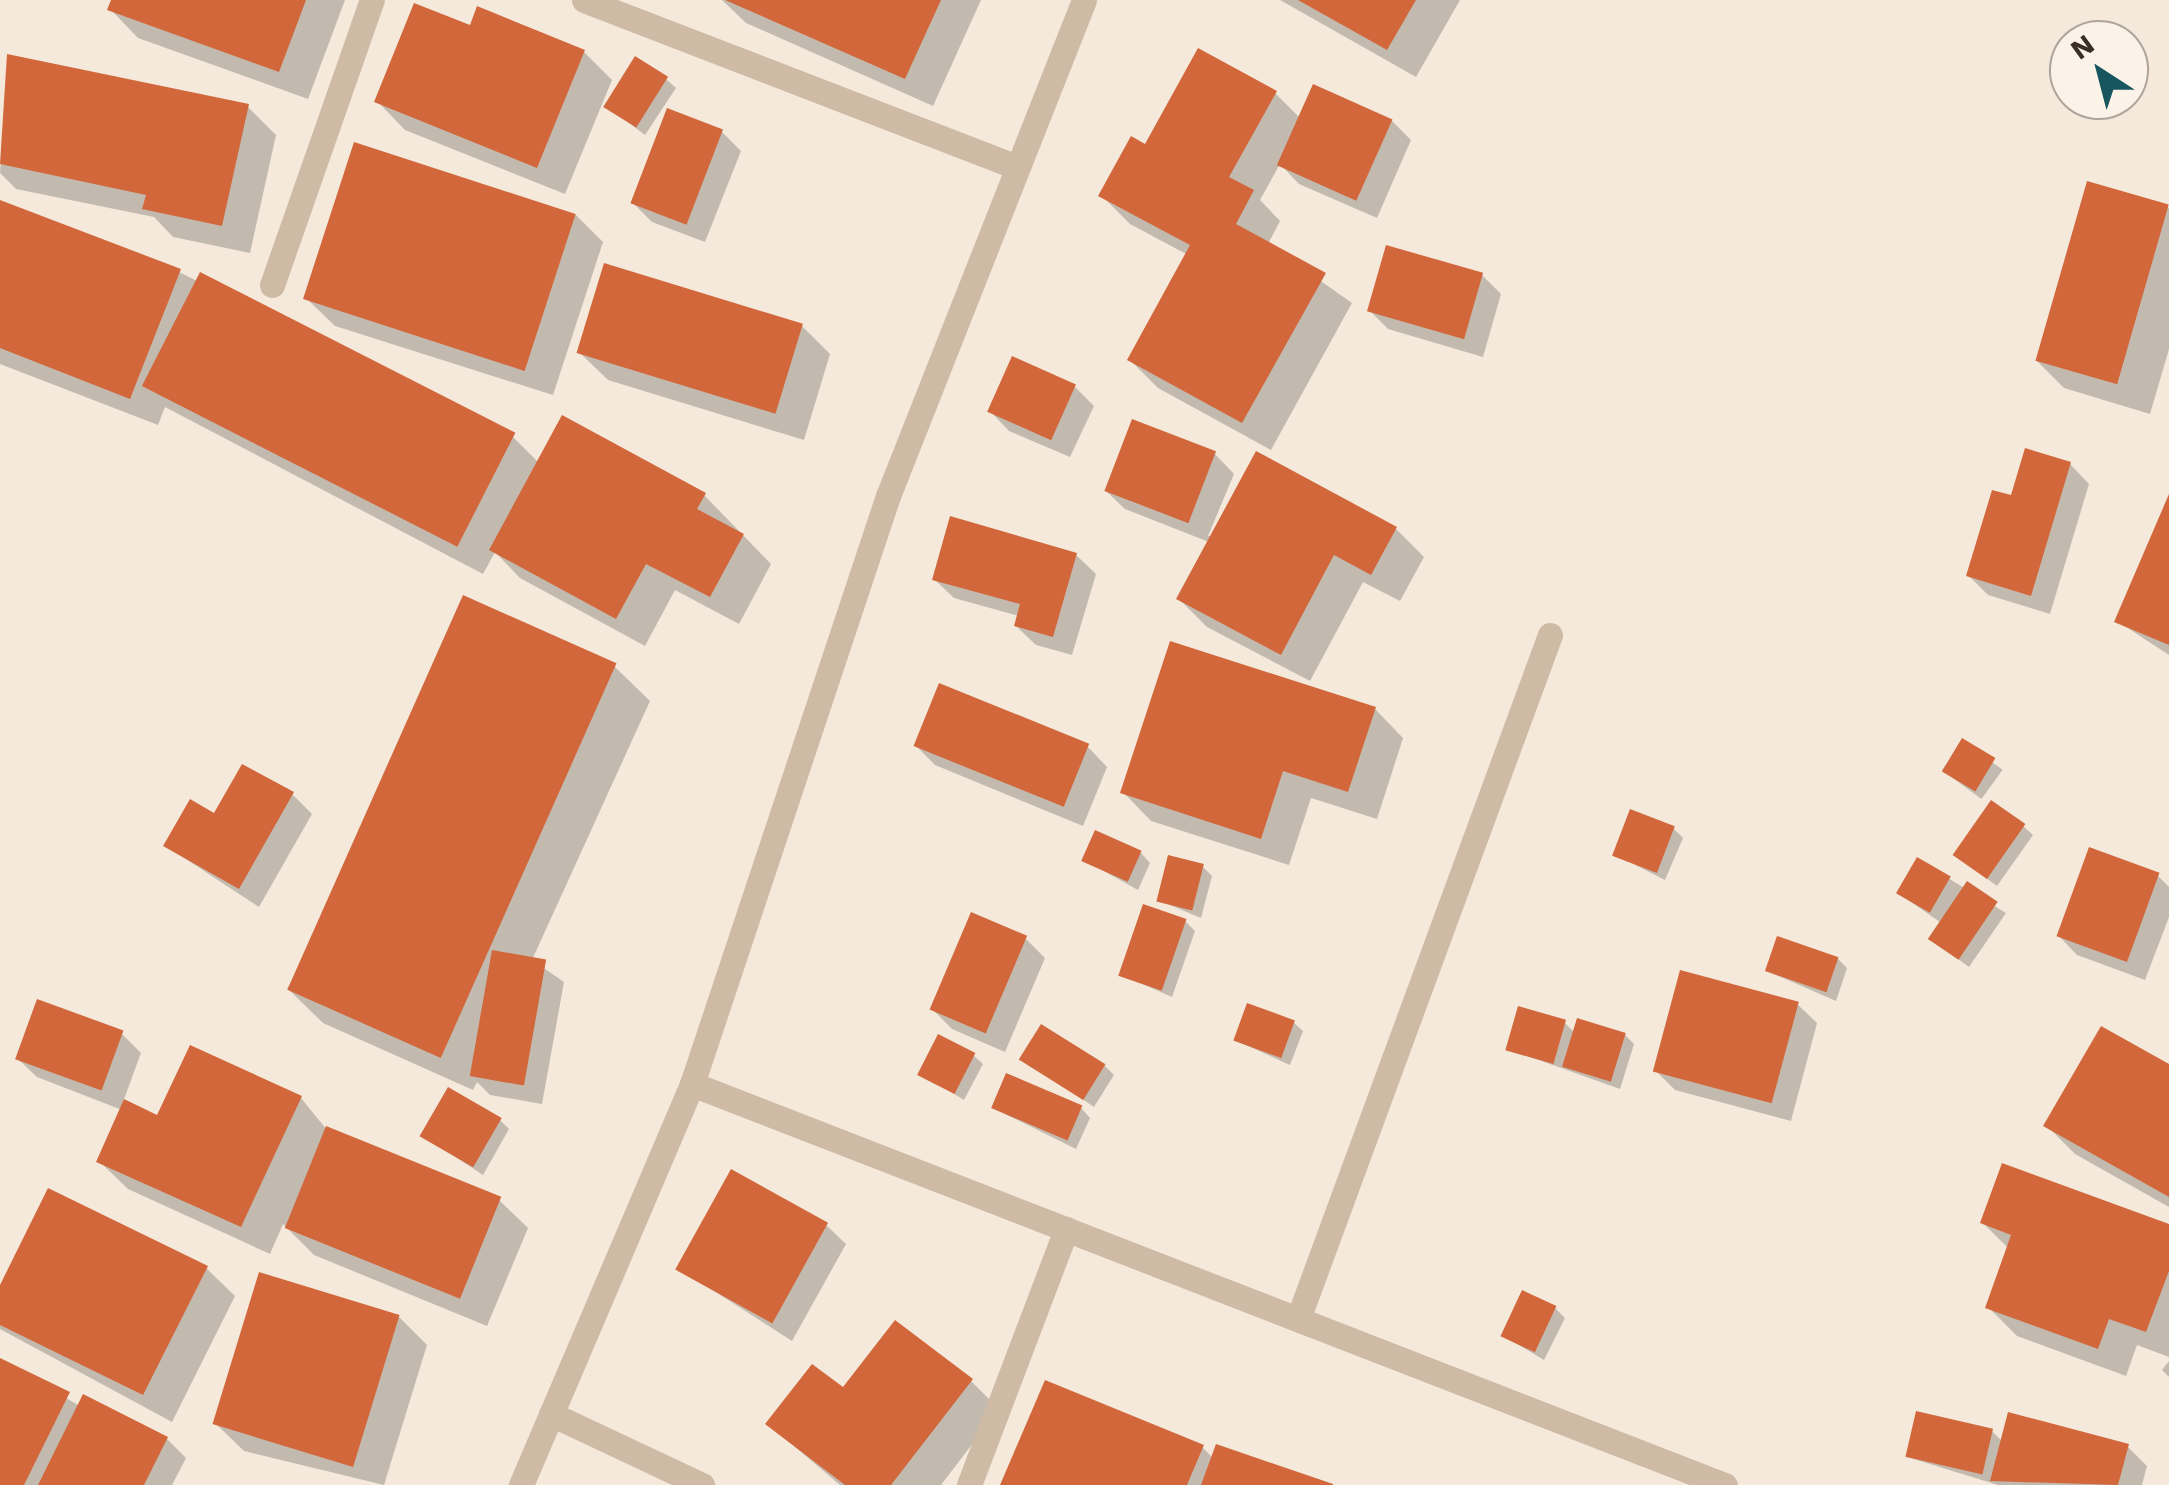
<!DOCTYPE html>
<style>
body{margin:0}
#map{position:relative;width:2169px;height:1485px;overflow:hidden;background:#f4e9db;font-family:"Work Sans",sans-serif}
div>[style]{position:absolute}
[style*='--x']{left:calc(var(--x)*1px);top:calc(var(--y)*1px);width:calc(var(--w)*1px);rotate:calc(var(--a)*1deg)}
.shadow>*{inset:0;background:#0003;transform-origin:0 0}
.building>*{inset:0;background:#d2673b;transform-origin:0 0}
.service>*{height:25px;margin:-12.5px;padding:0 12.5px;transform-origin:12.5px;border-radius:12.5px;background:#cebaa5}
.minor>*{height:25px;margin:-12.5px;padding:0 12.5px;transform-origin:12.5px;border-radius:12.5px;background:#cebaa5}
span{translate:-50% -50%;white-space:nowrap;text-align:center;line-height:1.15;-webkit-text-stroke:10px #fbf3e8;paint-order:stroke}
.north{position:absolute;left:2049px;top:20px;width:100px;height:100px;box-sizing:border-box;background:#fbf3e8;border:2px solid #ada49b;border-radius:50%;rotate:324deg;font-size:28px;font-weight:700;line-height:40px;text-align:center;color:#392e27}
.north::after{content:'';display:block;margin:auto;width:35px;height:45px;background:#18565f;clip-path:polygon(50% 0,100% 100%,50% 72%,0 100%)}
</style>
<div id="map">
<div class="shadow">
<i style="clip-path:polygon(113px 0,345px 0,308px 99px,138px 38px,110px 9px)"></i>
<i style="clip-path:polygon(722px 0,981px 0,933px 106px,746px 23px)"></i>
<i style="clip-path:polygon(1280px 0,1460px 0,1416px 77px)"></i>
<i style="clip-path:polygon(471px 28px,584px 52px,612px 80px,565px 194px,405px 130px,377px 101px)"></i>
<i style="clip-path:polygon(9px 57px,247px 106px,276px 135px,250px 253px,173px 237px,154px 217px,16px 189px,0 173px)"></i>
<i style="clip-path:polygon(666px 79px,676px 88px,645px 135px,605px 105px)"></i>
<i style="clip-path:polygon(1275px 93px,1300px 118px,1392px 121px,1411px 140px,1377px 218px,1299px 184px,1280px 164px,1260px 200px,1280px 221px,1268px 244px,1352px 303px,1271px 450px,1158px 388px,1130px 360px,1188px 255px,1130px 224px,1101px 195px,1146px 147px)"></i>
<i style="clip-path:polygon(721px 131px,741px 151px,705px 242px,652px 222px,632px 202px)"></i>
<i style="clip-path:polygon(2089px 184px,2169px 208px,2169px 349px,2150px 414px,2064px 388px,2036px 360px)"></i>
<i style="clip-path:polygon(0 203px,179px 272px,513px 437px,539px 463px,704px 495px,771px 564px,739px 624px,675px 590px,645px 646px,520px 578px,495px 552px,483px 574px,165px 407px,158px 425px,0 364px)"></i>
<i style="clip-path:polygon(575px 214px,603px 242px,553px 395px,335px 326px,306px 298px)"></i>
<i style="clip-path:polygon(1482px 275px,1501px 294px,1483px 357px,1388px 329px,1369px 310px)"></i>
<i style="clip-path:polygon(802px 326px,830px 354px,804px 440px,608px 380px,579px 352px)"></i>
<i style="clip-path:polygon(1075px 387px,1094px 406px,1070px 457px,1009px 431px,990px 411px)"></i>
<i style="clip-path:polygon(1215px 454px,1234px 474px,1208px 536px,1396px 529px,1424px 557px,1400px 601px,1363px 582px,1310px 681px,1207px 627px,1179px 599px,1209px 542px,1125px 509px,1105px 490px)"></i>
<i style="clip-path:polygon(2070px 464px,2089px 484px,2050px 614px,1988px 595px,1969px 576px)"></i>
<i style="clip-path:polygon(2169px 500px,2169px 655px,2117px 621px)"></i>
<i style="clip-path:polygon(1076px 555px,1096px 574px,1072px 655px,1036px 645px,1016px 626px,1019px 616px,954px 598px,934px 579px)"></i>
<i style="clip-path:polygon(614px 666px,650px 701px,532px 960px,564px 982px,542px 1104px,490px 1095px,477px 1082px,473px 1090px,323px 1023px,287px 988px)"></i>
<i style="clip-path:polygon(1375px 709px,1403px 738px,1377px 819px,1311px 798px,1289px 865px,1151px 821px,1123px 792px)"></i>
<i style="left:1963px;top:741px;width:49px;height:36px;rotate:36deg"></i>
<i style="clip-path:polygon(916px 746px,1088px 747px,1107px 767px,1083px 826px,935px 765px)"></i>
<i style="clip-path:polygon(292px 794px,312px 814px,259px 907px,166px 846px)"></i>
<i style="clip-path:polygon(2023px 826px,2033px 835px,1997px 886px,1955px 855px)"></i>
<i style="clip-path:polygon(1673px 828px,1683px 838px,1665px 880px,1614px 854px)"></i>
<i style="clip-path:polygon(1141px 853px,1150px 863px,1138px 890px,1084px 860px)"></i>
<i style="clip-path:polygon(1918px 860px,2006px 913px,1969px 967px,1929px 938px,1940px 922px,1898px 893px)"></i>
<i style="clip-path:polygon(1203px 867px,1212px 876px,1201px 918px,1158px 900px)"></i>
<i style="clip-path:polygon(2158px 876px,2169px 887px,2169px 917px,2145px 980px,2077px 955px,2058px 935px)"></i>
<i style="clip-path:polygon(1185px 921px,1195px 931px,1172px 997px,1122px 975px)"></i>
<i style="clip-path:polygon(1025px 938px,1045px 958px,1005px 1052px,952px 1029px,933px 1010px)"></i>
<i style="clip-path:polygon(1838px 959px,1847px 968px,1836px 1001px,1767px 971px)"></i>
<i style="clip-path:polygon(1797px 1004px,1817px 1023px,1791px 1121px,1675px 1090px,1656px 1071px)"></i>
<i style="clip-path:polygon(1293px 1022px,1303px 1031px,1290px 1065px,1237px 1041px)"></i>
<i style="clip-path:polygon(1564px 1022px,1575px 1033px,1625px 1035px,1634px 1044px,1620px 1089px,1508px 1049px)"></i>
<i style="clip-path:polygon(121px 1033px,141px 1053px,123px 1102px,158px 1118px,301px 1098px,327px 1130px,499px 1200px,528px 1228px,487px 1326px,314px 1255px,283px 1224px,270px 1254px,128px 1189px,99px 1161px,122px 1110px,37px 1077px,17px 1058px)"></i>
<i style="clip-path:polygon(973px 1055px,983px 1064px,964px 1100px,921px 1074px)"></i>
<i style="clip-path:polygon(1023px 1059px,1105px 1066px,1114px 1075px,1094px 1107px)"></i>
<i style="clip-path:polygon(2169px 1067px,2169px 1207px,2075px 1154px,2047px 1126px)"></i>
<i style="clip-path:polygon(993px 1108px,1081px 1108px,1090px 1118px,1076px 1149px)"></i>
<i style="clip-path:polygon(500px 1120px,509px 1129px,483px 1175px,422px 1135px)"></i>
<i style="clip-path:polygon(1983px 1223px,2169px 1226px,2169px 1357px,2137px 1345px,2126px 1376px,2017px 1336px,1988px 1307px,2009px 1249px)"></i>
<i style="clip-path:polygon(826px 1225px,846px 1244px,792px 1341px,678px 1268px)"></i>
<i style="clip-path:polygon(206px 1268px,235px 1296px,172px 1422px,0 1329px,0 1291px)"></i>
<i style="clip-path:polygon(1555px 1308px,1565px 1318px,1544px 1360px,1502px 1335px)"></i>
<i style="clip-path:polygon(399px 1317px,427px 1345px,384px 1485px,244px 1451px,215px 1423px)"></i>
<i style="clip-path:polygon(0 1361px,80px 1406px,167px 1439px,186px 1458px,172px 1485px,0 1485px)"></i>
<i style="clip-path:polygon(2169px 1361px,2169px 1377px,2162px 1370px)"></i>
<i style="clip-path:polygon(971px 1381px,999px 1409px,941px 1485px,840px 1485px,768px 1424px)"></i>
<i style="clip-path:polygon(1992px 1431px,2003px 1442px,2127px 1446px,2147px 1466px,2142px 1485px,1998px 1485px,1907px 1457px)"></i>
<i style="clip-path:polygon(1203px 1448px,1213px 1458px,1327px 1485px,1002px 1485px)"></i>
</div>
<div class="building">
<i style="clip-path:polygon(111px 0,306px 0,279px 72px,107px 10px)"></i>
<i style="clip-path:polygon(725px 0,941px 0,905px 79px)"></i>
<i style="clip-path:polygon(1298px 0,1416px 0,1387px 50px)"></i>
<i style="clip-path:polygon(414px 3px,470px 25px,477px 6px,585px 50px,537px 168px,374px 102px)"></i>
<i style="clip-path:polygon(1198px 48px,1277px 91px,1229px 177px,1254px 190px,1236px 224px,1326px 273px,1242px 423px,1127px 360px,1190px 245px,1098px 196px,1131px 136px,1145px 144px)"></i>
<i style="clip-path:polygon(7px 54px,249px 104px,222px 226px,142px 209px,146px 195px,0 164px)"></i>
<i style="left:635px;top:56px;width:39px;height:60px;rotate:32deg"></i>
<i style="left:1313px;top:84px;width:87px;height:89px;rotate:24deg"></i>
<i style="left:667px;top:108px;width:60px;height:102px;rotate:21deg"></i>
<i style="left:354px;top:142px;width:233px;height:165px;rotate:18deg"></i>
<i style="left:2087px;top:181px;width:85px;height:187px;rotate:16deg"></i>
<i style="clip-path:polygon(0 200px,181px 269px,130px 399px,0 348px)"></i>
<i style="left:1386px;top:245px;width:101px;height:69px;rotate:16deg"></i>
<i style="left:604px;top:263px;width:208px;height:94px;rotate:17deg"></i>
<i style="left:200px;top:272px;width:354px;height:128px;rotate:27deg"></i>
<i style="left:1012px;top:356px;width:70px;height:61px;rotate:24deg"></i>
<i style="clip-path:polygon(562px 415px,706px 493px,697px 509px,744px 534px,710px 597px,646px 564px,616px 619px,489px 550px)"></i>
<i style="left:1132px;top:419px;width:90px;height:77px;rotate:21deg"></i>
<i style="clip-path:polygon(2025px 448px,2071px 462px,2031px 596px,1966px 576px,1992px 490px,2011px 495px)"></i>
<i style="clip-path:polygon(1256px 451px,1397px 527px,1371px 575px,1334px 555px,1281px 655px,1176px 599px)"></i>
<i style="clip-path:polygon(2169px 494px,2169px 645px,2114px 622px)"></i>
<i style="clip-path:polygon(950px 516px,1077px 553px,1053px 637px,1014px 626px,1020px 604px,932px 580px)"></i>
<i style="left:463px;top:595px;width:168px;height:432px;rotate:24deg"></i>
<i style="clip-path:polygon(1170px 641px,1376px 707px,1348px 792px,1283px 771px,1261px 839px,1120px 793px)"></i>
<i style="left:939px;top:683px;width:162px;height:68px;rotate:22deg"></i>
<i style="left:1962px;top:738px;width:39px;height:39px;rotate:31deg"></i>
<i style="clip-path:polygon(242px 764px,294px 792px,239px 889px,163px 846px,190px 799px,214px 813px)"></i>
<i style="left:1991px;top:800px;width:42px;height:67px;rotate:35deg"></i>
<i style="left:1630px;top:809px;width:48px;height:50px;rotate:21deg"></i>
<i style="left:1095px;top:830px;width:51px;height:34px;rotate:24deg"></i>
<i style="left:2089px;top:847px;width:75px;height:95px;rotate:20deg"></i>
<i style="left:1168px;top:855px;width:37px;height:48px;rotate:14deg"></i>
<i style="left:1917px;top:857px;width:39px;height:42px;rotate:30deg"></i>
<i style="left:1967px;top:881px;width:37px;height:70px;rotate:34deg"></i>
<i style="left:1143px;top:904px;width:46px;height:76px;rotate:19deg"></i>
<i style="left:971px;top:912px;width:61px;height:106px;rotate:23deg"></i>
<i style="left:1777px;top:936px;width:65px;height:37px;rotate:19deg"></i>
<i style="left:492px;top:950px;width:55px;height:128px;rotate:10deg"></i>
<i style="left:1680px;top:970px;width:123px;height:105px;rotate:15deg"></i>
<i style="left:37px;top:999px;width:92px;height:64px;rotate:20deg"></i>
<i style="left:1247px;top:1003px;width:51px;height:40px;rotate:20deg"></i>
<i style="left:1518px;top:1006px;width:50px;height:46px;rotate:16deg"></i>
<i style="left:1577px;top:1018px;width:51px;height:51px;rotate:17deg"></i>
<i style="left:1041px;top:1024px;width:76px;height:42px;rotate:32deg"></i>
<i style="clip-path:polygon(2101px 1026px,2169px 1064px,2169px 1197px,2043px 1126px)"></i>
<i style="left:938px;top:1034px;width:42px;height:46px;rotate:27deg"></i>
<i style="clip-path:polygon(190px 1045px,302px 1096px,241px 1227px,96px 1162px,124px 1099px,157px 1115px)"></i>
<i style="left:1006px;top:1073px;width:83px;height:38px;rotate:23deg"></i>
<i style="left:448px;top:1087px;width:62px;height:57px;rotate:30deg"></i>
<i style="left:326px;top:1126px;width:189px;height:110px;rotate:22deg"></i>
<i style="clip-path:polygon(2002px 1163px,2169px 1224px,2169px 1271px,2146px 1332px,2109px 1319px,2098px 1349px,1985px 1308px,2011px 1235px,1980px 1223px)"></i>
<i style="left:731px;top:1169px;width:111px;height:115px;rotate:29deg"></i>
<i style="clip-path:polygon(48px 1188px,208px 1266px,143px 1395px,0 1325px,0 1285px)"></i>
<i style="left:259px;top:1272px;width:147px;height:159px;rotate:17deg"></i>
<i style="left:1522px;top:1290px;width:38px;height:51px;rotate:25deg"></i>
<i style="clip-path:polygon(895px 1320px,973px 1379px,891px 1485px,845px 1485px,765px 1424px,812px 1364px,843px 1387px)"></i>
<i style="clip-path:polygon(0 1358px,70px 1392px,24px 1485px,0 1485px)"></i>
<i style="clip-path:polygon(1045px 1380px,1204px 1445px,1187px 1485px,1000px 1485px)"></i>
<i style="clip-path:polygon(83px 1394px,168px 1437px,144px 1485px,38px 1485px)"></i>
<i style="left:1916px;top:1411px;width:79px;height:47px;rotate:13deg"></i>
<i style="clip-path:polygon(2008px 1412px,2129px 1444px,2118px 1485px,1990px 1481px)"></i>
<i style="clip-path:polygon(1216px 1444px,1333px 1484px,1333px 1485px,1201px 1485px)"></i>
</div>
<div class="service">
<i style="--x:1298;--y:1319;--w:729;--a:-69.78"></i>
<i style="--x:551;--y:1414;--w:167;--a:25.2"></i>
<i style="--x:969;--y:1485;--w:274;--a:-69.2"></i>
</div>
<div class="minor">
<i style="--x:584;--y:0;--w:459;--a:21.1"></i>
<i style="--x:272;--y:285;--w:302;--a:-70.7"></i>
<i style="--x:692;--y:1084;--w:1108;--a:21.22"></i>
<i style="--x:521;--y:1485;--w:436;--a:-66.9"></i>
<i style="--x:692;--y:1084;--w:620;--a:-71.57"></i>
<i style="--x:888;--y:496;--w:533;--a:-68.44"></i>
</div>
<div class="north">N</div>
</div>
